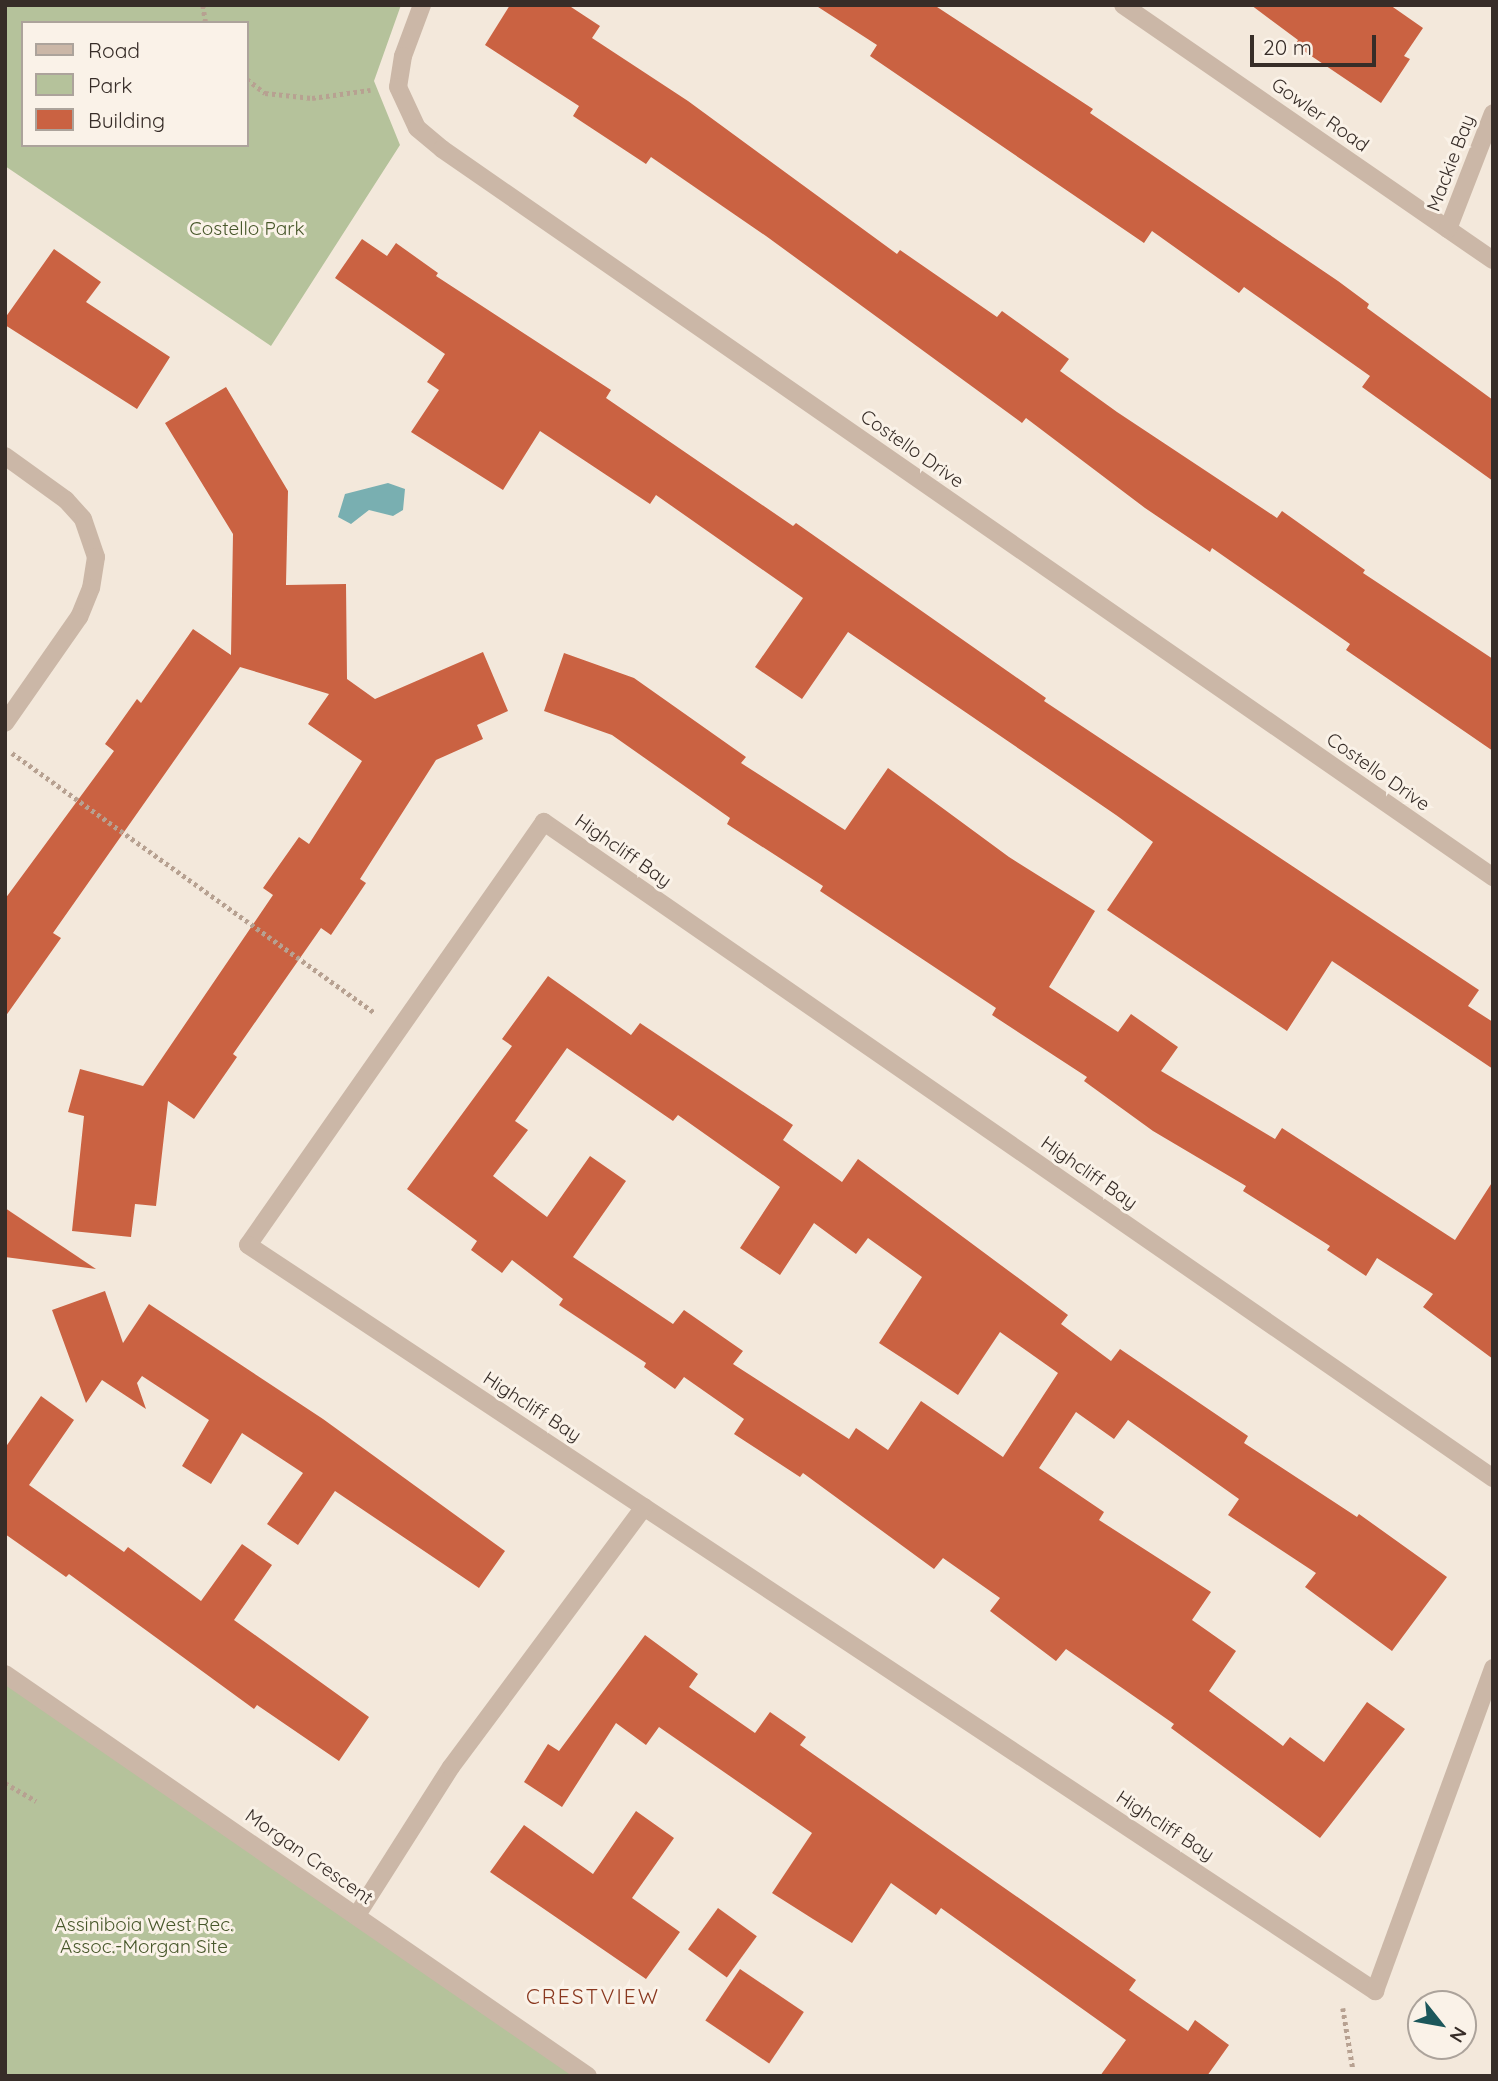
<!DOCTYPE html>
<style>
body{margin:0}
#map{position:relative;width:1498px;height:2081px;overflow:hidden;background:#f3e8db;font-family:Quicksand,sans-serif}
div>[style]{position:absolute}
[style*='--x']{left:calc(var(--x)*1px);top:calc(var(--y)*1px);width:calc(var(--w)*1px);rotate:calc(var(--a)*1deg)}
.green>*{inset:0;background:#b5c29b}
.water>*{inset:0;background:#79afb1}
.building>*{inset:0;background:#ca6242;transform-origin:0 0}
.path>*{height:4.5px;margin-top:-2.25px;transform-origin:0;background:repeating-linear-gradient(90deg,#b7a191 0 3.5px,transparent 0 7px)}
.minor>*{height:18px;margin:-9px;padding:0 9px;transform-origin:9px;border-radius:9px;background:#cbb7a7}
span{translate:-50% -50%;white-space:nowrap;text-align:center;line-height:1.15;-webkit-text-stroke:6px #faf2e8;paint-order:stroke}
.street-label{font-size:19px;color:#372d28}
.park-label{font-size:19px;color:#47572a}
.neighbourhood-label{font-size:21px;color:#89371e;letter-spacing:2px}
.frame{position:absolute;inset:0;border:7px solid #372d28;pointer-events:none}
.legend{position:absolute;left:21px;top:21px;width:228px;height:126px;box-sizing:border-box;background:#faf2e8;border:2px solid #aca39b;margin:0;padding:9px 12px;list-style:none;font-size:21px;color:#372d28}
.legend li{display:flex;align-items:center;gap:14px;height:35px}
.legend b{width:35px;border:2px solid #aca39b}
.north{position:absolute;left:1407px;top:1990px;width:70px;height:70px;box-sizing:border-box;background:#faf2e8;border:2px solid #aca39b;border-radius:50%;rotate:121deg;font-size:19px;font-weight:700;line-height:28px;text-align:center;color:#372d28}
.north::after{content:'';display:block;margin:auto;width:24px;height:32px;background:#1c575b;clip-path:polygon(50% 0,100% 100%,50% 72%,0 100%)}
.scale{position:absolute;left:1250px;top:35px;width:126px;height:32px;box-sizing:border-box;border:4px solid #372d28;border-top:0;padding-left:9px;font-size:21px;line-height:24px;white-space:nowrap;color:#372d28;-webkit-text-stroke:5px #faf2e8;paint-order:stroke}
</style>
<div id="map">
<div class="green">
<i style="clip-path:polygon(evenodd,5px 5px,401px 5px,374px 81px,400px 145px,271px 346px,5px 166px,5px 5px,23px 23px,247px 23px,247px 145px,23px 145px,23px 23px)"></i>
<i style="clip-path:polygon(5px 1674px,587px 2076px,5px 2076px)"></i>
</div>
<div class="water">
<i style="clip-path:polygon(388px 483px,405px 489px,403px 510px,393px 516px,369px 510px,351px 524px,338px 517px,345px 494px)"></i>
</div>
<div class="building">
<i style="clip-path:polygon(510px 5px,568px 5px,600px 26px,592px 38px,688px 101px,897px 254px,900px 250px,997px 317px,1002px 311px,1069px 359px,1060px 371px,1117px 412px,1277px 518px,1282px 511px,1365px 570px,1363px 573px,1493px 659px,1493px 751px,1346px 650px,1350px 644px,1212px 548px,1210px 552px,1145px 508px,1026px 418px,1022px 423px,766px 236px,651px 157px,646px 164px,573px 116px,579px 106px,485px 45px)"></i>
<i style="clip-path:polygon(815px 5px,934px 5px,1093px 109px,1090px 113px,1338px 281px,1369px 304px,1367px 308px,1493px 400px,1493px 481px,1362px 387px,1370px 376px,1244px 287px,1239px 293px,1152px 231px,1144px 243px,870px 56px,877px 45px)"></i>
<i style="clip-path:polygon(1251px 5px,1390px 5px,1423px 28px,1404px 56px,1410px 59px,1381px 103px,1295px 45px,1298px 40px)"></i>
<i style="clip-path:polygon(362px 239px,387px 256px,396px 243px,438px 273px,436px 276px,611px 390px,606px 398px,793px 526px,796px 523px,1046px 698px,1044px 701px,1479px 990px,1468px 1006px,1493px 1022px,1493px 1069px,1332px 961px,1287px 1031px,1107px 910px,1153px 842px,1116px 815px,848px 632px,802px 699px,755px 667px,803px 598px,656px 495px,650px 504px,540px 431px,503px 490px,411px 432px,439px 390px,427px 382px,445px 354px,335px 278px)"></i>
<i style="clip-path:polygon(54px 249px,101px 282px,86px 302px,170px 357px,137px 409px,5px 325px,5px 318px)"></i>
<i style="clip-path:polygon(226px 387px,288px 491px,286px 585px,346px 584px,347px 679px,375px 699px,483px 652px,508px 711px,477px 725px,483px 739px,436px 760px,360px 879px,366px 883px,331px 935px,321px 928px,233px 1054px,237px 1057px,194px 1119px,168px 1101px,156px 1206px,135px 1204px,131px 1237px,72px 1231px,84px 1116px,68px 1112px,80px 1069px,143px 1086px,273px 895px,263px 888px,299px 837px,309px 844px,362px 761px,308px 724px,329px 694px,240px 667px,53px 933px,61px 938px,5px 1017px,5px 899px,114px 751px,105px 744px,137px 699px,141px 703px,193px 629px,231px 655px,233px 534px,165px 423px)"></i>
<i style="clip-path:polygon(564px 653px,634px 678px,746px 757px,741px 763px,845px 830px,888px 768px,1009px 857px,1095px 911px,1049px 987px,1118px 1032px,1131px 1014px,1178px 1047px,1161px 1071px,1275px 1139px,1282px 1128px,1455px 1240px,1493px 1181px,1493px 1359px,1423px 1307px,1433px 1294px,1377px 1258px,1366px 1276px,1327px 1250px,1330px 1246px,1243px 1191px,1246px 1186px,1153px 1131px,1084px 1081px,1087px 1077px,992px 1015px,996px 1008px,820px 891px,823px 886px,727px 824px,730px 818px,612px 735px,544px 711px)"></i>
<i style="clip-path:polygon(evenodd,548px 976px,631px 1035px,640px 1023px,793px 1125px,783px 1140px,842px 1182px,858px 1159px,1068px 1315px,1061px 1324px,1111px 1361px,1120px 1349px,1248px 1436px,1244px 1443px,1357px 1517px,1359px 1514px,1447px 1577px,1392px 1651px,1305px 1587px,1316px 1573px,1228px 1515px,1239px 1499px,1128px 1420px,1114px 1439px,1076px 1412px,1039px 1468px,1104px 1512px,1099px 1520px,1211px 1592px,1192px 1620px,1236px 1651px,1209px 1691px,1283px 1746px,1290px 1737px,1324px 1762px,1367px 1702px,1405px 1729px,1320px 1838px,1171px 1728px,1174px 1724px,1066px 1649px,1056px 1661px,990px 1611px,1000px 1598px,943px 1558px,934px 1569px,803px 1473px,800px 1477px,734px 1434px,744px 1419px,684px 1377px,675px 1389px,644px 1367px,646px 1363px,559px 1305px,563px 1299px,512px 1260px,502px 1273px,471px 1250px,477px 1241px,407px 1189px,512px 1046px,502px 1039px,548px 976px,567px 1048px,673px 1121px,678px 1115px,780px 1187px,740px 1248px,780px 1275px,814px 1223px,856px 1254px,868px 1238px,922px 1277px,879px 1343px,919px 1369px,958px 1395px,1000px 1332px,1058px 1373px,1003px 1457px,921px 1401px,888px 1450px,856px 1428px,849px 1439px,733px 1364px,743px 1351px,684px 1310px,673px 1324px,573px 1257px,626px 1181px,590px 1156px,547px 1217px,493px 1176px,528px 1130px,515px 1121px,567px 1048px)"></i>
<i style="clip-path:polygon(5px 1208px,96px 1269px,5px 1257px)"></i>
<i style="clip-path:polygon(105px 1291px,123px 1343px,149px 1304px,323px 1419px,505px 1551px,479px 1588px,335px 1491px,298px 1545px,267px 1524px,303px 1473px,242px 1433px,211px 1484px,182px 1466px,209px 1420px,142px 1376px,137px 1383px,146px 1409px,102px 1380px,86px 1403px,52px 1310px)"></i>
<i style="clip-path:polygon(41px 1396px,74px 1420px,29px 1485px,124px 1552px,128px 1547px,201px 1601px,242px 1544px,272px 1565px,234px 1620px,369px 1717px,339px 1761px,257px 1705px,254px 1709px,69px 1574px,66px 1577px,5px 1534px,5px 1448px)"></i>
<i style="clip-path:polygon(645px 1635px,698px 1674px,689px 1687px,755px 1733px,770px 1712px,806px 1737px,800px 1745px,1136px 1980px,1129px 1990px,1188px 2031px,1195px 2020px,1229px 2045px,1207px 2076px,1100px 2076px,1126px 2040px,941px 1908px,936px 1915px,891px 1883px,852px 1943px,813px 1919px,772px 1893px,812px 1833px,659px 1727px,646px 1745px,616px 1723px,562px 1807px,524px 1782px,548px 1744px,559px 1751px)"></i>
<i style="clip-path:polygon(636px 1811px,674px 1838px,632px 1898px,680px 1932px,646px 1979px,490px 1872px,524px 1825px,593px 1874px)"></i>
<i style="left:718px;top:1908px;width:48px;height:51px;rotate:36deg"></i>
<i style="left:740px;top:1969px;width:77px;height:62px;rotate:34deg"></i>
</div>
<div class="path">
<i style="--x:203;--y:5;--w:18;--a:81"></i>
<i style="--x:247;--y:79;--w:23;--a:38"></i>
<i style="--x:265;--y:93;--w:47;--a:6.1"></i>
<i style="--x:312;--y:98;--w:59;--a:-7.9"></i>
<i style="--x:12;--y:753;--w:447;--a:35.6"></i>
<i style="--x:5;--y:1783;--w:36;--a:30"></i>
<i style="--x:1343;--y:2008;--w:62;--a:80.7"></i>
</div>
<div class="minor">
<i style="--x:422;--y:5;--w:54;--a:110.4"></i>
<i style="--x:403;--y:56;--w:31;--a:99"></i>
<i style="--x:398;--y:87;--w:45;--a:65.1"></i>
<i style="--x:417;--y:128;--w:33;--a:40"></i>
<i style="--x:442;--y:149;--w:1279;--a:34.71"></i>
<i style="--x:1123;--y:5;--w:449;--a:34.6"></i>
<i style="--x:1448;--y:229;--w:124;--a:-68.8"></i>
<i style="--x:5;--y:456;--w:75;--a:35.8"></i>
<i style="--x:66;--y:500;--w:25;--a:48"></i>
<i style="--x:83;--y:519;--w:40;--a:71.1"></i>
<i style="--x:96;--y:557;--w:31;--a:99"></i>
<i style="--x:91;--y:588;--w:31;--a:112"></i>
<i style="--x:79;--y:617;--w:129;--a:124.9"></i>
<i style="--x:1493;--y:1478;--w:1154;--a:-145.35"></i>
<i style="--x:544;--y:822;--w:516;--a:124.98"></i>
<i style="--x:248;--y:1245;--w:1352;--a:33.5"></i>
<i style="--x:1375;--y:1991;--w:344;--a:-69.9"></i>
<i style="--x:5;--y:1674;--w:708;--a:34.59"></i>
<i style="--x:357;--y:1915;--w:175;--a:-57.6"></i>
<i style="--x:451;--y:1767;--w:324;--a:-53.4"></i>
</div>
<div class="street-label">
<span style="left:1320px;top:115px;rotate:35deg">Gowler Road</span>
<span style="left:1451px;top:163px;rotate:-69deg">Mackie Bay</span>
<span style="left:912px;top:449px;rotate:35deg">Costello Drive</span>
<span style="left:1378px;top:772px;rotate:35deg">Costello Drive</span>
<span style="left:623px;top:851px;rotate:35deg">Highcliff Bay</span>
<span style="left:1089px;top:1173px;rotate:35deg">Highcliff Bay</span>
<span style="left:532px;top:1407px;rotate:33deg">Highcliff Bay</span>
<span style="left:1165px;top:1826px;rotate:33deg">Highcliff Bay</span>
<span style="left:309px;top:1857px;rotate:35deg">Morgan Crescent</span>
</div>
<div class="park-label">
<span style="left:247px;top:229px">Costello Park</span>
<span style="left:144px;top:1936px">Assiniboia West Rec.<br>Assoc.-Morgan Site</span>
</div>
<div class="neighbourhood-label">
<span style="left:593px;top:1996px">CRESTVIEW</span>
</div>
<div class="frame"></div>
<ul class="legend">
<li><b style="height:9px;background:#cbb7a7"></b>Road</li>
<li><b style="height:19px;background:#b5c29b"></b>Park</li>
<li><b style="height:19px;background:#ca6242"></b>Building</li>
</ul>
<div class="north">N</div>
<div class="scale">20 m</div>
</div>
